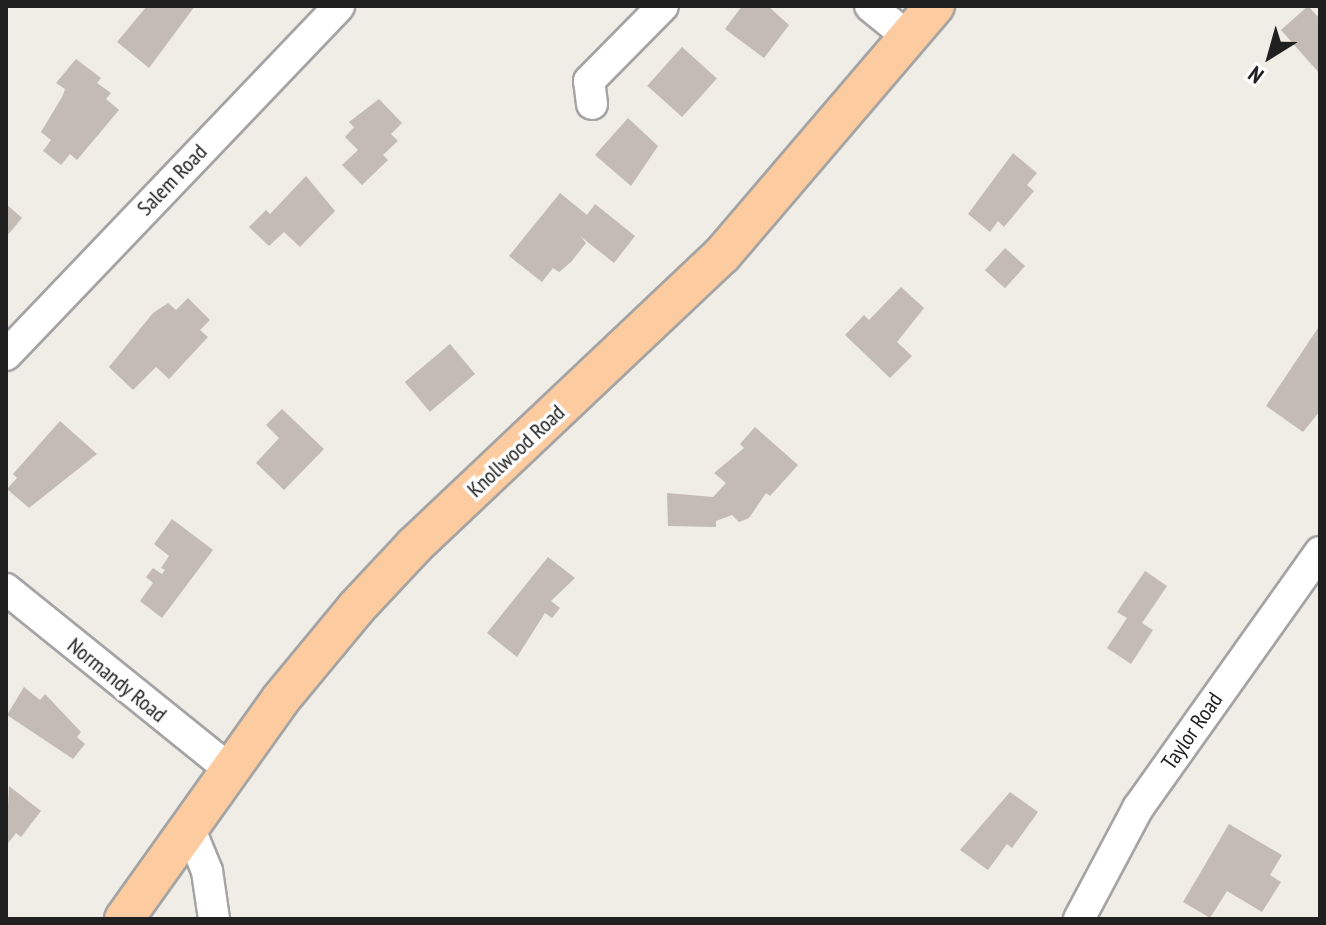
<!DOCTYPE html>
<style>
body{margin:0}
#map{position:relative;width:1326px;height:925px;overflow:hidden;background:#f0ece6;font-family:"PT Sans Narrow",sans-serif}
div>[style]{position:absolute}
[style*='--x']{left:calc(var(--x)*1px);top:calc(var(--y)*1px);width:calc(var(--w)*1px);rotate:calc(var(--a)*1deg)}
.building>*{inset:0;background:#c5bbb5;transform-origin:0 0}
.roads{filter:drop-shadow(2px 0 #a4a4a4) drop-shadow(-2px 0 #a4a4a4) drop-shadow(0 2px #a4a4a4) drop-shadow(0 -2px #a4a4a4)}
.minor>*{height:30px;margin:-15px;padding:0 15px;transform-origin:15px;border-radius:15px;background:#fff}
.major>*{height:38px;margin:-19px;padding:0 19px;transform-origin:19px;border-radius:19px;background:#fccb9f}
span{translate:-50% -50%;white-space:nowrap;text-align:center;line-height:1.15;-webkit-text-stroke:7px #fff;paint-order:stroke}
.street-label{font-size:22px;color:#202020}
.frame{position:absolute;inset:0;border:8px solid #202020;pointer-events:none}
.north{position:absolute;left:1230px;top:16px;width:80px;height:80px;-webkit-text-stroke:6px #fff;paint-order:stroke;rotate:217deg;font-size:22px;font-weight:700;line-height:32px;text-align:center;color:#202020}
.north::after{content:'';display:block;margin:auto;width:28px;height:36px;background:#202020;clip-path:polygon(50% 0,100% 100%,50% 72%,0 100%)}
</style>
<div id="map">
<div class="building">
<i style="clip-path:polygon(147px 6px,195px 6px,149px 68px,117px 42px)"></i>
<i style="clip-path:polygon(742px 6px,768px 6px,789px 25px,764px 58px,725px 29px)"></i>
<i style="clip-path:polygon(1308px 6px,1320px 19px,1320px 74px,1281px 30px)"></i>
<i style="left:682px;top:47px;width:47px;height:52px;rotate:42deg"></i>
<i style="clip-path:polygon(76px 59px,101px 78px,97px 83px,111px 93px,106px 99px,119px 110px,77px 160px,70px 154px,61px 165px,43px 151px,51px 140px,41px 132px,62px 97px,65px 89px,56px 83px)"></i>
<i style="clip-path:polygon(379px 99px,402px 123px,391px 134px,398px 141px,383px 155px,388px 160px,362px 185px,342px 165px,358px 150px,345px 137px,354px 127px,349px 122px)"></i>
<i style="clip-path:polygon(628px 118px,658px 146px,631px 186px,595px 155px)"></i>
<i style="clip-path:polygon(1013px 153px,1037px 173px,1027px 185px,1034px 191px,1004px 227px,998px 221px,990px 232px,968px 214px)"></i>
<i style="clip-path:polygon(306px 176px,335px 211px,300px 247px,284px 232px,269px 246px,249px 227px,266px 210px,270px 214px)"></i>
<i style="clip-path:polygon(560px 193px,587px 215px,595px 204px,635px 236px,614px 263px,580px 236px,586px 243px,571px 262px,559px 272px,553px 268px,542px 282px,509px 256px)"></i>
<i style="clip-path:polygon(6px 204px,22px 218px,6px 237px)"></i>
<i style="left:1005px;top:248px;width:27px;height:30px;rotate:42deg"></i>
<i style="clip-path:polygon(901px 287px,924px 308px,897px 342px,912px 356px,890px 378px,845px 335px,864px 315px,869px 320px)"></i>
<i style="clip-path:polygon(188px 298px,210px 320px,200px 330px,208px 337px,169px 379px,156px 367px,133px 390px,109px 367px,153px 313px,168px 303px,176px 310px)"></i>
<i style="clip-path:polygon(1320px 325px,1320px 411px,1303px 432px,1266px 406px)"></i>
<i style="left:450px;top:344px;width:39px;height:59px;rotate:50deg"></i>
<i style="clip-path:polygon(282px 409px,324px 449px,284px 490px,256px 463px,279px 438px,266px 425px)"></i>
<i style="clip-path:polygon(60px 421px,97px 454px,29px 508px,7px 489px,17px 478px,13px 474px)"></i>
<i style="clip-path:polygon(755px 427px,798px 465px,770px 496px,766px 493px,749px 518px,739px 522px,732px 515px,716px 521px,716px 527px,668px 526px,667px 493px,713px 497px,726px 483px,714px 473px,744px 448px,740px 444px)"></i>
<i style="clip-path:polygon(172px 519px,213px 550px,162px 618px,140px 601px,153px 583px,146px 577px,153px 568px,162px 574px,165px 570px,161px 568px,169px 556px,154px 544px)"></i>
<i style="clip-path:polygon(548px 557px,575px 578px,551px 601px,560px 608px,552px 618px,545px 613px,517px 657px,487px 633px)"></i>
<i style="clip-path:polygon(1145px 571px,1167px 586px,1142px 623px,1153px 630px,1131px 664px,1107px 648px,1127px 618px,1117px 612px)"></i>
<i style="clip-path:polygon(24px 687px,40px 700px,45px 694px,81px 732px,77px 737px,85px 744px,73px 759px,7px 715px)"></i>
<i style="clip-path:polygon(9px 786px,41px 811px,21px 837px,16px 833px,6px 846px)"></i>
<i style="clip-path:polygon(1010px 792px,1038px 812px,1012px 848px,1007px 844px,988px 870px,960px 850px)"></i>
<i style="clip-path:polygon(1229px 824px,1282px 855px,1270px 875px,1281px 882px,1262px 912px,1227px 891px,1210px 918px,1183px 902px)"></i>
</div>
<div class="roads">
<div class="minor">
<i style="--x:870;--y:6;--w:49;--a:39.2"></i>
<i style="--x:592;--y:104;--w:23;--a:-97"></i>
<i style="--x:589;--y:81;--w:105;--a:-45.4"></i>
<i style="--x:6;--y:355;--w:482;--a:-46.3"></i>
<i style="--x:6;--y:589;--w:288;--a:38.9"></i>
<i style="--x:189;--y:827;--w:48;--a:67.8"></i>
<i style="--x:207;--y:871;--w:49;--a:81.7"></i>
<i style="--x:1079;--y:919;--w:126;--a:-62"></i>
<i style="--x:1138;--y:808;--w:314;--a:-54.6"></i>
</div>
<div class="major">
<i style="--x:124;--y:919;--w:269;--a:-54.5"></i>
<i style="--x:280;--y:700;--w:119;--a:-50.4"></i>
<i style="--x:356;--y:608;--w:86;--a:-46.9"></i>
<i style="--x:415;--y:545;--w:422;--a:-43.4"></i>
<i style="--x:722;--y:255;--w:328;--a:-49.5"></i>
</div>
</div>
<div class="street-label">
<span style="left:172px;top:180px;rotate:-46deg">Salem Road</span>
<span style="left:516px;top:451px;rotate:-43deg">Knollwood Road</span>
<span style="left:117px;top:680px;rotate:39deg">Normandy Road</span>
<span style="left:1192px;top:731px;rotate:-55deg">Taylor Road</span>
</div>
<div class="frame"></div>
<div class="north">N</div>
</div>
